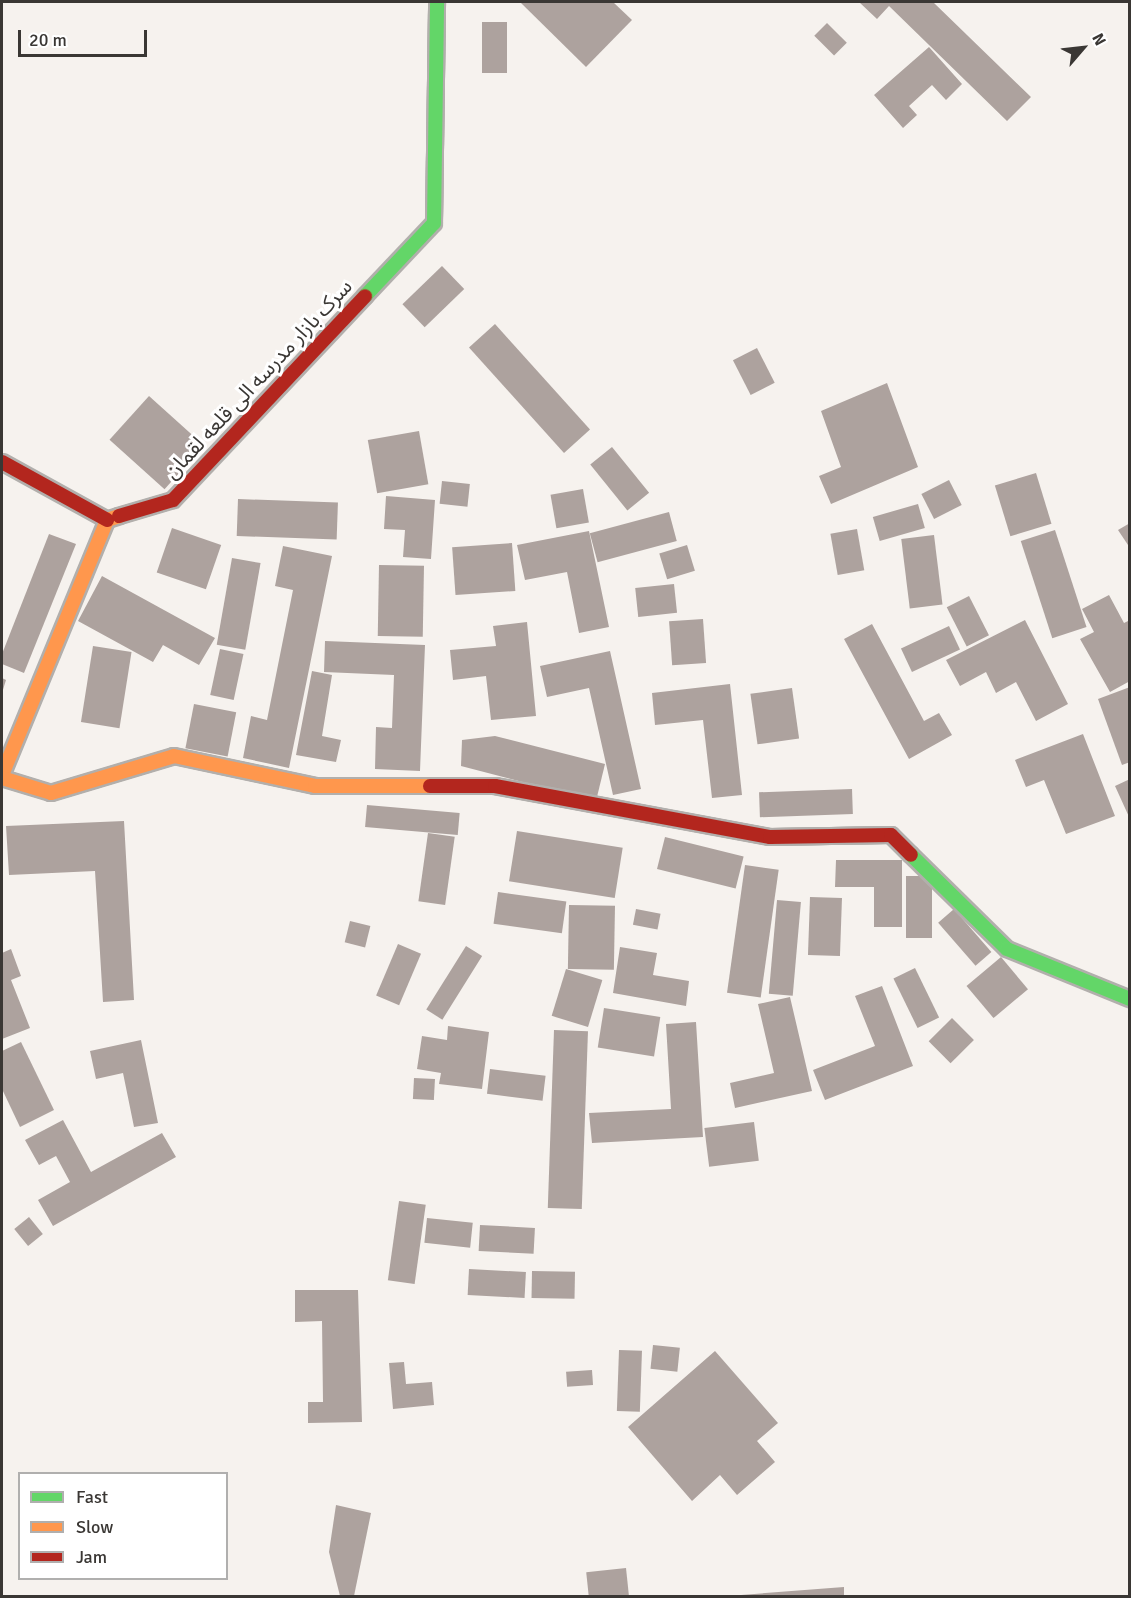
<!DOCTYPE html>
<meta charset="utf-8">
<style>
body{margin:0}
#map{position:relative;width:1131px;height:1598px;overflow:hidden;background:#f6f2ee;font-family:Signika,"Noto Sans Arabic",sans-serif}
div>[style]{position:absolute}
[style*='--x']{left:calc(var(--x)*1px);top:calc(var(--y)*1px);width:calc(var(--w)*1px);rotate:calc(var(--a)*1deg)}
.building>*{inset:0;background:#ada29e;transform-origin:0 0}
.roads{filter:drop-shadow(2px 0 #b2afac) drop-shadow(-2px 0 #b2afac) drop-shadow(0 2px #b2afac) drop-shadow(0 -2px #b2afac)}
.fast>*{height:14px;margin:-7px;padding:0 7px;transform-origin:7px;border-radius:7px;background:#63d668}
.slow>*{height:14px;margin:-7px;padding:0 7px;transform-origin:7px;border-radius:7px;background:#ff974d}
.jam>*{height:14px;margin:-7px;padding:0 7px;transform-origin:7px;border-radius:7px;background:#b3261e}
span{translate:-50% -50%;white-space:nowrap;text-align:center;line-height:1.15;-webkit-text-stroke:6px #fff;paint-order:stroke}
.street-label{font-size:21px;color:#3a3734}
.frame{position:absolute;inset:0;border:3px solid #3a3734;pointer-events:none}
.legend{position:absolute;left:18px;top:1472px;width:210px;height:108px;box-sizing:border-box;background:#fff;border:2px solid #b0afae;margin:0;padding:8px 10px;list-style:none;font-size:18px;color:#3a3734}
.legend li{display:flex;align-items:center;gap:12px;height:30px}
.legend b{width:30px;border:2px solid #b0afae}
.north{position:absolute;left:1053px;top:18px;width:60px;height:60px;-webkit-text-stroke:4px #fff;paint-order:stroke;rotate:62deg;font-size:16px;font-weight:700;line-height:24px;text-align:center;color:#3a3734}
.north::after{content:'';display:block;margin:auto;width:21px;height:27px;background:#3a3734;clip-path:polygon(50% 0,100% 100%,50% 72%,0 100%)}
.scale{position:absolute;left:18px;top:30px;width:129px;height:27px;box-sizing:border-box;border:3px solid #3a3734;border-top:0;padding-left:8px;font-size:18px;line-height:21px;white-space:nowrap;color:#3a3734;-webkit-text-stroke:4px #fff;paint-order:stroke}
</style>
<div id="map">
<div class="building">
<i style="clip-path:polygon(520px 2px,613px 2px,632px 20px,586px 67px)"></i>
<i style="clip-path:polygon(859px 2px,933px 2px,1031px 97px,1007px 121px,889px 6px,877px 19px)"></i>
<i style="left:482px;top:22px;width:25px;height:51px"></i>
<i style="left:827px;top:23px;width:28px;height:18px;rotate:45deg"></i>
<i style="clip-path:polygon(929px 47px,962px 84px,946px 100px,932px 85px,909px 106px,917px 115px,903px 128px,874px 95px)"></i>
<i style="left:442px;top:266px;width:32px;height:55px;rotate:46deg"></i>
<i style="left:495px;top:324px;width:142px;height:35px;rotate:48deg"></i>
<i style="left:757px;top:348px;width:39px;height:27px;rotate:63deg"></i>
<i style="clip-path:polygon(887px 383px,918px 467px,831px 504px,819px 476px,841px 467px,821px 411px)"></i>
<i style="left:149px;top:396px;width:74px;height:59px;rotate:42deg"></i>
<i style="left:419px;top:431px;width:54px;height:52px;rotate:80deg"></i>
<i style="left:612px;top:447px;width:59px;height:28px;rotate:51deg"></i>
<i style="left:1036px;top:473px;width:53px;height:43px;rotate:73deg"></i>
<i style="left:949px;top:480px;width:28px;height:31px;rotate:63deg"></i>
<i style="left:442px;top:481px;width:28px;height:23px;rotate:6deg"></i>
<i style="left:583px;top:489px;width:34px;height:33px;rotate:80deg"></i>
<i style="clip-path:polygon(386px 496px,435px 500px,431px 559px,403px 557px,405px 530px,384px 529px)"></i>
<i style="left:238px;top:499px;width:100px;height:37px;rotate:2deg"></i>
<i style="left:918px;top:504px;width:25px;height:47px;rotate:74deg"></i>
<i style="left:669px;top:512px;width:30px;height:82px;rotate:75deg"></i>
<i style="clip-path:polygon(1130px 523px,1130px 548px,1118px 530px)"></i>
<i style="left:172px;top:528px;width:52px;height:47px;rotate:19deg"></i>
<i style="left:857px;top:529px;width:42px;height:27px;rotate:80deg"></i>
<i style="left:1055px;top:530px;width:102px;height:36px;rotate:72deg"></i>
<i style="clip-path:polygon(589px 531px,609px 627px,579px 633px,567px 572px,525px 580px,517px 545px)"></i>
<i style="clip-path:polygon(49px 534px,76px 544px,24px 673px,2px 664px,2px 654px)"></i>
<i style="left:934px;top:535px;width:70px;height:33px;rotate:83deg"></i>
<i style="left:512px;top:543px;width:48px;height:60px;rotate:86deg"></i>
<i style="left:687px;top:545px;width:27px;height:29px;rotate:73deg"></i>
<i style="clip-path:polygon(283px 546px,332px 556px,289px 768px,243px 758px,251px 716px,267px 720px,293px 590px,275px 586px)"></i>
<i style="left:232px;top:558px;width:29px;height:88px;rotate:10deg"></i>
<i style="left:379px;top:565px;width:45px;height:71px;rotate:1deg"></i>
<i style="clip-path:polygon(102px 576px,215px 638px,199px 665px,163px 645px,153px 662px,78px 621px)"></i>
<i style="left:674px;top:584px;width:29px;height:39px;rotate:84deg"></i>
<i style="clip-path:polygon(1109px 595px,1124px 623px,1130px 620px,1130px 681px,1110px 692px,1080px 639px,1094px 632px,1082px 609px)"></i>
<i style="left:969px;top:596px;width:44px;height:25px;rotate:63deg"></i>
<i style="left:703px;top:619px;width:44px;height:34px;rotate:86deg"></i>
<i style="clip-path:polygon(1025px 620px,1068px 704px,1036px 721px,1016px 682px,996px 693px,986px 672px,960px 686px,946px 660px)"></i>
<i style="clip-path:polygon(527px 622px,536px 716px,491px 720px,486px 676px,453px 680px,450px 650px,496px 646px,493px 626px)"></i>
<i style="clip-path:polygon(872px 624px,924px 721px,939px 713px,952px 735px,909px 759px,844px 639px)"></i>
<i style="left:949px;top:626px;width:26px;height:53px;rotate:65deg"></i>
<i style="clip-path:polygon(325px 641px,425px 645px,420px 771px,375px 769px,376px 727px,392px 728px,394px 675px,324px 672px)"></i>
<i style="left:93px;top:646px;width:39px;height:77px;rotate:9deg"></i>
<i style="left:220px;top:649px;width:24px;height:47px;rotate:12deg"></i>
<i style="clip-path:polygon(610px 651px,641px 789px,613px 795px,589px 688px,547px 697px,540px 666px)"></i>
<i style="clip-path:polygon(312px 671px,332px 675px,322px 736px,341px 740px,336px 762px,296px 755px)"></i>
<i style="clip-path:polygon(2px 678px,6px 680px,2px 693px)"></i>
<i style="clip-path:polygon(730px 684px,742px 795px,712px 798px,703px 720px,655px 725px,652px 693px)"></i>
<i style="clip-path:polygon(1130px 687px,1130px 762px,1122px 765px,1098px 699px)"></i>
<i style="left:792px;top:688px;width:51px;height:42px;rotate:82deg"></i>
<i style="left:194px;top:704px;width:43px;height:45px;rotate:11deg"></i>
<i style="clip-path:polygon(1083px 734px,1115px 816px,1066px 834px,1044px 780px,1026px 787px,1015px 760px)"></i>
<i style="clip-path:polygon(495px 736px,605px 764px,596px 801px,461px 766px,462px 740px)"></i>
<i style="clip-path:polygon(1130px 779px,1130px 819px,1115px 786px)"></i>
<i style="left:852px;top:789px;width:25px;height:93px;rotate:88deg"></i>
<i style="left:367px;top:805px;width:93px;height:22px;rotate:5deg"></i>
<i style="clip-path:polygon(124px 821px,134px 1000px,103px 1002px,95px 871px,9px 875px,6px 826px)"></i>
<i style="left:517px;top:831px;width:107px;height:51px;rotate:9deg"></i>
<i style="left:428px;top:833px;width:27px;height:69px;rotate:8deg"></i>
<i style="left:665px;top:837px;width:81px;height:33px;rotate:14deg"></i>
<i style="clip-path:polygon(836px 860px,902px 860px,902px 927px,874px 927px,874px 887px,835px 887px)"></i>
<i style="left:745px;top:865px;width:34px;height:129px;rotate:8deg"></i>
<i style="left:906px;top:876px;width:26px;height:62px"></i>
<i style="left:498px;top:892px;width:69px;height:32px;rotate:8deg"></i>
<i style="left:810px;top:897px;width:32px;height:58px;rotate:2deg"></i>
<i style="left:777px;top:900px;width:24px;height:94px;rotate:5deg"></i>
<i style="left:569px;top:905px;width:46px;height:64px;rotate:1deg"></i>
<i style="left:636px;top:909px;width:25px;height:16px;rotate:11deg"></i>
<i style="left:954px;top:909px;width:57px;height:21px;rotate:49deg"></i>
<i style="left:350px;top:921px;width:21px;height:22px;rotate:14deg"></i>
<i style="left:398px;top:944px;width:25px;height:56px;rotate:23deg"></i>
<i style="left:466px;top:946px;width:19px;height:75px;rotate:32deg"></i>
<i style="clip-path:polygon(620px 947px,657px 953px,653px 975px,689px 981px,686px 1006px,613px 993px)"></i>
<i style="clip-path:polygon(11px 949px,21px 976px,11px 980px,30px 1028px,2px 1039px,2px 953px)"></i>
<i style="left:1001px;top:957px;width:42px;height:45px;rotate:50deg"></i>
<i style="left:915px;top:968px;width:55px;height:24px;rotate:64deg"></i>
<i style="left:566px;top:969px;width:38px;height:49px;rotate:17deg"></i>
<i style="clip-path:polygon(882px 986px,913px 1066px,825px 1100px,813px 1070px,875px 1046px,855px 996px)"></i>
<i style="clip-path:polygon(790px 997px,812px 1091px,735px 1108px,730px 1083px,774px 1073px,758px 1004px)"></i>
<i style="left:604px;top:1008px;width:57px;height:40px;rotate:9deg"></i>
<i style="left:952px;top:1018px;width:31px;height:33px;rotate:45deg"></i>
<i style="clip-path:polygon(696px 1022px,703px 1137px,592px 1143px,589px 1113px,671px 1109px,666px 1024px)"></i>
<i style="clip-path:polygon(448px 1026px,489px 1032px,482px 1089px,439px 1084px,441px 1073px,417px 1069px,422px 1036px,447px 1040px)"></i>
<i style="left:554px;top:1030px;width:34px;height:178px;rotate:2deg"></i>
<i style="clip-path:polygon(141px 1040px,158px 1123px,134px 1127px,123px 1073px,96px 1079px,90px 1051px)"></i>
<i style="clip-path:polygon(21px 1042px,54px 1110px,20px 1127px,2px 1089px,2px 1051px)"></i>
<i style="left:490px;top:1069px;width:56px;height:25px;rotate:7deg"></i>
<i style="left:414px;top:1078px;width:21px;height:21px;rotate:3deg"></i>
<i style="clip-path:polygon(63px 1120px,91px 1172px,162px 1133px,176px 1157px,53px 1226px,38px 1200px,70px 1182px,56px 1156px,39px 1165px,25px 1140px)"></i>
<i style="left:754px;top:1122px;width:39px;height:50px;rotate:83deg"></i>
<i style="left:399px;top:1201px;width:27px;height:80px;rotate:8deg"></i>
<i style="left:29px;top:1217px;width:22px;height:19px;rotate:51deg"></i>
<i style="left:427px;top:1218px;width:46px;height:25px;rotate:6deg"></i>
<i style="left:480px;top:1225px;width:55px;height:26px;rotate:3deg"></i>
<i style="left:469px;top:1269px;width:57px;height:26px;rotate:3deg"></i>
<i style="left:532px;top:1271px;width:43px;height:27px;rotate:1deg"></i>
<i style="clip-path:polygon(295px 1290px,358px 1290px,362px 1422px,308px 1423px,308px 1402px,323px 1402px,322px 1321px,295px 1322px)"></i>
<i style="left:653px;top:1345px;width:27px;height:24px;rotate:6deg"></i>
<i style="left:619px;top:1350px;width:23px;height:61px;rotate:2deg"></i>
<i style="clip-path:polygon(715px 1351px,778px 1423px,757px 1441px,775px 1462px,737px 1495px,720px 1475px,692px 1501px,628px 1427px)"></i>
<i style="clip-path:polygon(404px 1362px,406px 1384px,432px 1382px,434px 1405px,393px 1409px,389px 1363px)"></i>
<i style="left:592px;top:1370px;width:15px;height:26px;rotate:86deg"></i>
<i style="clip-path:polygon(336px 1505px,371px 1513px,354px 1596px,340px 1596px,329px 1552px)"></i>
<i style="left:626px;top:1568px;width:28px;height:40px;rotate:84deg"></i>
<i style="clip-path:polygon(844px 1587px,844px 1596px,741px 1596px,741px 1595px)"></i>
</div>
<div class="roads">
<div class="fast">
<i style="--x:365;--y:296;--w:100;--a:-46.6"></i>
<i style="--x:434;--y:223;--w:221;--a:-89.2"></i>
<i style="--x:911;--y:855;--w:134;--a:44.4"></i>
<i style="--x:1007;--y:949;--w:133;--a:22.1"></i>
</div>
<div class="slow">
<i style="--x:2;--y:775;--w:276;--a:-67.6"></i>
<i style="--x:107;--y:520;--w:13;--a:-18"></i>
<i style="--x:2;--y:778;--w:51;--a:17"></i>
<i style="--x:51;--y:793;--w:128;--a:-16.7"></i>
<i style="--x:174;--y:756;--w:144;--a:12"></i>
<i style="--x:315;--y:786;--w:115;--a:0"></i>
</div>
<div class="jam">
<i style="--x:2;--y:462;--w:120;--a:28.9"></i>
<i style="--x:119;--y:516;--w:56;--a:-16.5"></i>
<i style="--x:173;--y:500;--w:280;--a:-46.7"></i>
<i style="--x:430;--y:786;--w:65;--a:0"></i>
<i style="--x:495;--y:786;--w:280;--a:10.5"></i>
<i style="--x:770;--y:837;--w:121;--a:-0.9"></i>
<i style="--x:891;--y:835;--w:28;--a:45"></i>
</div>
</div>
<div class="street-label">
<span style="left:258px;top:379px;rotate:-47deg">سرک بازار مدرسه الی قلعه لقمان</span>
</div>
<div class="frame"></div>
<ul class="legend">
<li><b style="height:8px;background:#63d668"></b>Fast</li>
<li><b style="height:8px;background:#ff974d"></b>Slow</li>
<li><b style="height:8px;background:#b3261e"></b>Jam</li>
</ul>
<div class="north">N</div>
<div class="scale">20 m</div>
</div>
